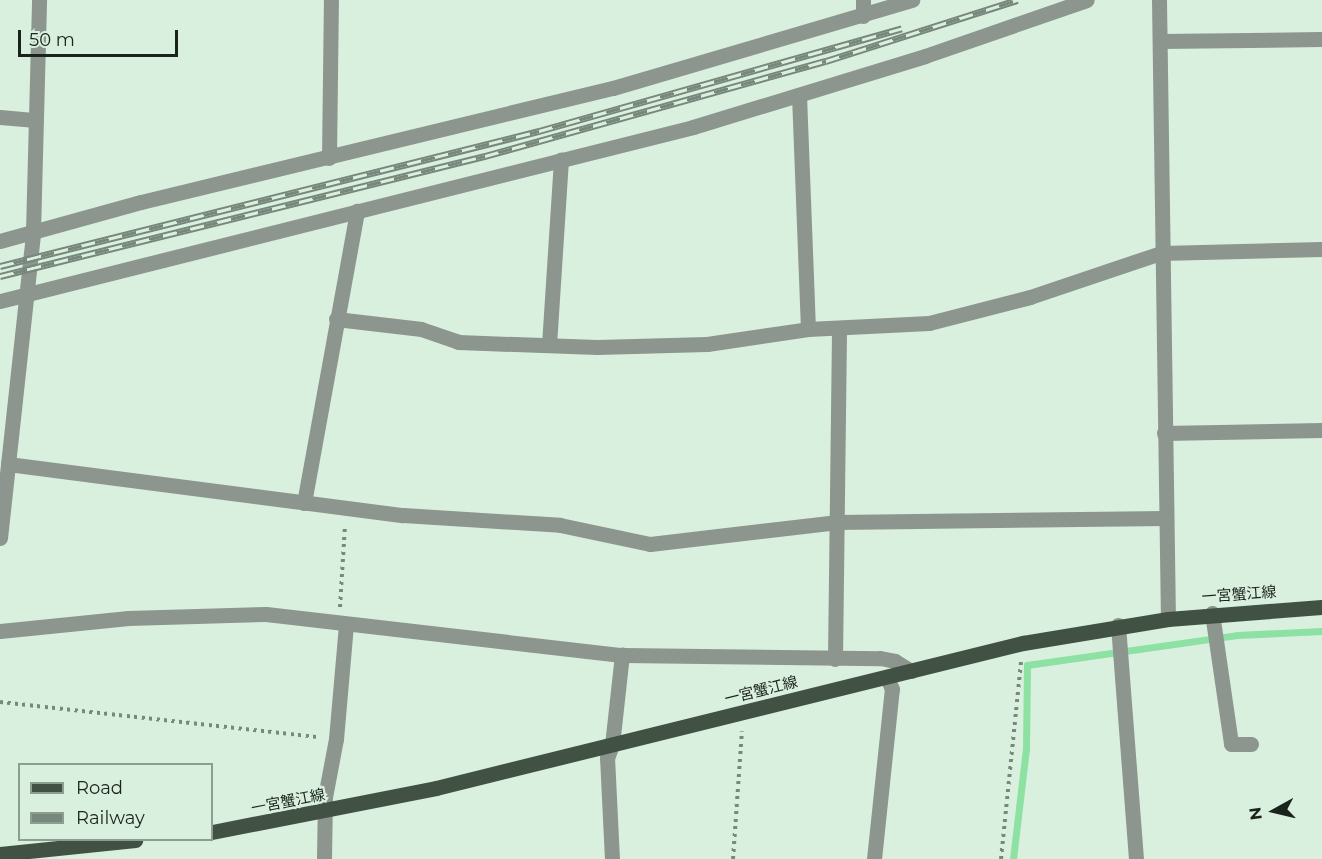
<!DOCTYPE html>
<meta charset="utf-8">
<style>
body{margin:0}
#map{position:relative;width:1322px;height:859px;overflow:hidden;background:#d9f0de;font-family:Montserrat,"Noto Sans JP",sans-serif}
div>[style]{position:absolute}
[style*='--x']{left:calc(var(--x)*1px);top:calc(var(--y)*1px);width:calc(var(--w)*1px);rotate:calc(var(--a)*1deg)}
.stream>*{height:7px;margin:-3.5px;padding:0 3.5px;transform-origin:3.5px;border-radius:3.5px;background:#8ce1a3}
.path>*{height:4px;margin-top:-2px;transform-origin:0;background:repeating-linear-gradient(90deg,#79887c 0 3px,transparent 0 7.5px)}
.minor>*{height:15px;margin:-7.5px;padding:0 7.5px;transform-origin:7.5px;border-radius:7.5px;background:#8c958e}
.major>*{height:15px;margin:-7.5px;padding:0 7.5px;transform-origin:7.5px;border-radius:7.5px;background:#415245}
.rail>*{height:7px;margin-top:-3.5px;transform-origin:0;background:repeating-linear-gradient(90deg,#d9f0de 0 14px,#78877b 0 28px);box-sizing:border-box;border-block:2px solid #78877b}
span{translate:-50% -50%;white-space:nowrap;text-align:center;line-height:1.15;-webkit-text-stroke:4.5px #d9f0de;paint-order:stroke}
.street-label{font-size:15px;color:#1b231d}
.legend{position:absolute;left:18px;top:763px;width:195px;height:78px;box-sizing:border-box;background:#d9f0de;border:2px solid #8d9e91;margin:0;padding:8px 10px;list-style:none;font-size:18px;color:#1b231d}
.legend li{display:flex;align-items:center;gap:12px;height:30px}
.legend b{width:30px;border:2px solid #8d9e91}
.north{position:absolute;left:1244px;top:781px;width:60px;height:60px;-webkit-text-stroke:4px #d9f0de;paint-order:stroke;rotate:262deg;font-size:16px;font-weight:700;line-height:24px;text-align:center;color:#1b231d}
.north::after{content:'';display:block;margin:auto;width:21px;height:27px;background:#1b231d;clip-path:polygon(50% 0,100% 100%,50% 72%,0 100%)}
.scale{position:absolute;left:18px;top:30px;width:160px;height:27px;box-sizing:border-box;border:3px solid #1b231d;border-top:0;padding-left:8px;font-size:18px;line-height:21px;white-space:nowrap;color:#1b231d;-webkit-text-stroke:4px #d9f0de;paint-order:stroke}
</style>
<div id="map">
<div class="stream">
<i style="--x:1013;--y:859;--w:111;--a:-83.3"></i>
<i style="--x:1026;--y:749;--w:84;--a:-89.3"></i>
<i style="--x:1027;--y:665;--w:212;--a:-8.1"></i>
<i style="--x:1237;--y:635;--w:85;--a:-2.7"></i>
</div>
<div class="path">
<i style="--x:340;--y:607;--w:82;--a:-86.5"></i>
<i style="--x:0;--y:702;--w:320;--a:6.3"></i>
<i style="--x:733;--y:859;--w:128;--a:-86"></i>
<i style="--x:1001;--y:859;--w:198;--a:-84.2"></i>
</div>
<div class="minor">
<i style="--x:863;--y:0;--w:16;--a:90"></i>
<i style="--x:1159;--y:0;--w:619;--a:89.17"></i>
<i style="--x:1160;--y:41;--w:162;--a:-0.7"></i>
<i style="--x:799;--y:95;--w:234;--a:87.8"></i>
<i style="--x:0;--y:117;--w:36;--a:5"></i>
<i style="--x:329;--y:158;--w:158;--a:-89.3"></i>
<i style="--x:0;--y:241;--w:146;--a:-15.5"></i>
<i style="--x:141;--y:202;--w:486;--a:-13.6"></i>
<i style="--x:613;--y:88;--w:312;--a:-16.4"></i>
<i style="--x:0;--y:301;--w:715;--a:-14.09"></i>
<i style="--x:693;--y:127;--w:243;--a:-17"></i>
<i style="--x:925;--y:56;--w:171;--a:-19.1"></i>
<i style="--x:336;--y:319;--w:86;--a:6.7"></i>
<i style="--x:421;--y:329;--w:39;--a:19"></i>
<i style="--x:458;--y:342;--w:139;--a:2.1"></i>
<i style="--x:597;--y:347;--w:110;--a:-1.6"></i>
<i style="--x:707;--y:344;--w:102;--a:-8.4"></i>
<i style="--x:808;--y:329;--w:121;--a:-2.8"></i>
<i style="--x:929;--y:323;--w:104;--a:-14.4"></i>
<i style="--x:1030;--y:297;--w:138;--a:-18.6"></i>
<i style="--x:1161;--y:253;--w:161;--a:-1.4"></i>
<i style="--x:549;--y:345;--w:186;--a:-86.3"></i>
<i style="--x:1164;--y:433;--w:158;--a:-1.1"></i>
<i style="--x:8;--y:464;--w:398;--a:7.4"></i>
<i style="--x:403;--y:515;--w:157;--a:3.6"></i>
<i style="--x:560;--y:525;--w:92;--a:11.9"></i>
<i style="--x:650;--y:544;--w:187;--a:-6.7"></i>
<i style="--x:836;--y:522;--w:330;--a:-0.7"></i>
<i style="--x:304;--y:503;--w:297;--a:-79.7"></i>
<i style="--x:0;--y:538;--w:308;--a:-83.8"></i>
<i style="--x:33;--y:232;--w:232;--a:-88.5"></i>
<i style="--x:1212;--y:613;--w:132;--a:81.7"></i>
<i style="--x:1231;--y:744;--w:20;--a:0"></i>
<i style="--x:1118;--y:625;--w:235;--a:85.6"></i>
<i style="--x:0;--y:631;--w:129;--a:-5.8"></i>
<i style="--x:128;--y:618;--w:138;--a:-1.7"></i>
<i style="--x:266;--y:614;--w:358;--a:6.6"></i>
<i style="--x:622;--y:655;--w:258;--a:0.7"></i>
<i style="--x:880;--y:658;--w:15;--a:11"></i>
<i style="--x:895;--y:661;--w:19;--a:32"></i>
<i style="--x:835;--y:659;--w:331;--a:-89.3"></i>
<i style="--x:324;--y:859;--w:62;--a:-89.1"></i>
<i style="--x:325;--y:797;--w:59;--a:-79.3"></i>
<i style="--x:336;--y:739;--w:114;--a:-85"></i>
<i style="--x:612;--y:859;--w:101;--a:-92.8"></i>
<i style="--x:607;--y:758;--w:14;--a:-69"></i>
<i style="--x:612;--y:745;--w:91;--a:-83.7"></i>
<i style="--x:874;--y:859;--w:171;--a:-84"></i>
<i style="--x:892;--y:689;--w:12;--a:-114"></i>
</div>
<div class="major">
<i style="--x:212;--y:832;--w:228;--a:-11.1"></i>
<i style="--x:436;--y:788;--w:605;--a:-13.88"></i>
<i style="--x:1023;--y:643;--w:147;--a:-9.4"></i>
<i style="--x:1168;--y:619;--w:154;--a:-4.5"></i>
<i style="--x:0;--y:854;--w:136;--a:-5.9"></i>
</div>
<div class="rail">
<i style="--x:0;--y:266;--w:556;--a:-14.06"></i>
<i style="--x:539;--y:131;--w:377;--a:-15.8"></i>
<i style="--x:0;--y:276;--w:500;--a:-13.9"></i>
<i style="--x:485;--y:156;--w:354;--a:-15.6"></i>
<i style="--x:826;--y:61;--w:201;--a:-17.7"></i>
</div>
<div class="street-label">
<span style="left:1239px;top:594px;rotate:-4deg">一宮蟹江線</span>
<span style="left:761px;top:690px;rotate:-14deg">一宮蟹江線</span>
<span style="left:288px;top:801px;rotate:-11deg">一宮蟹江線</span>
</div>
<ul class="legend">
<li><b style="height:8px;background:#415245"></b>Road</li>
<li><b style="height:8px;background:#78877b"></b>Railway</li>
</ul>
<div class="north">N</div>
<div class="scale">50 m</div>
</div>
